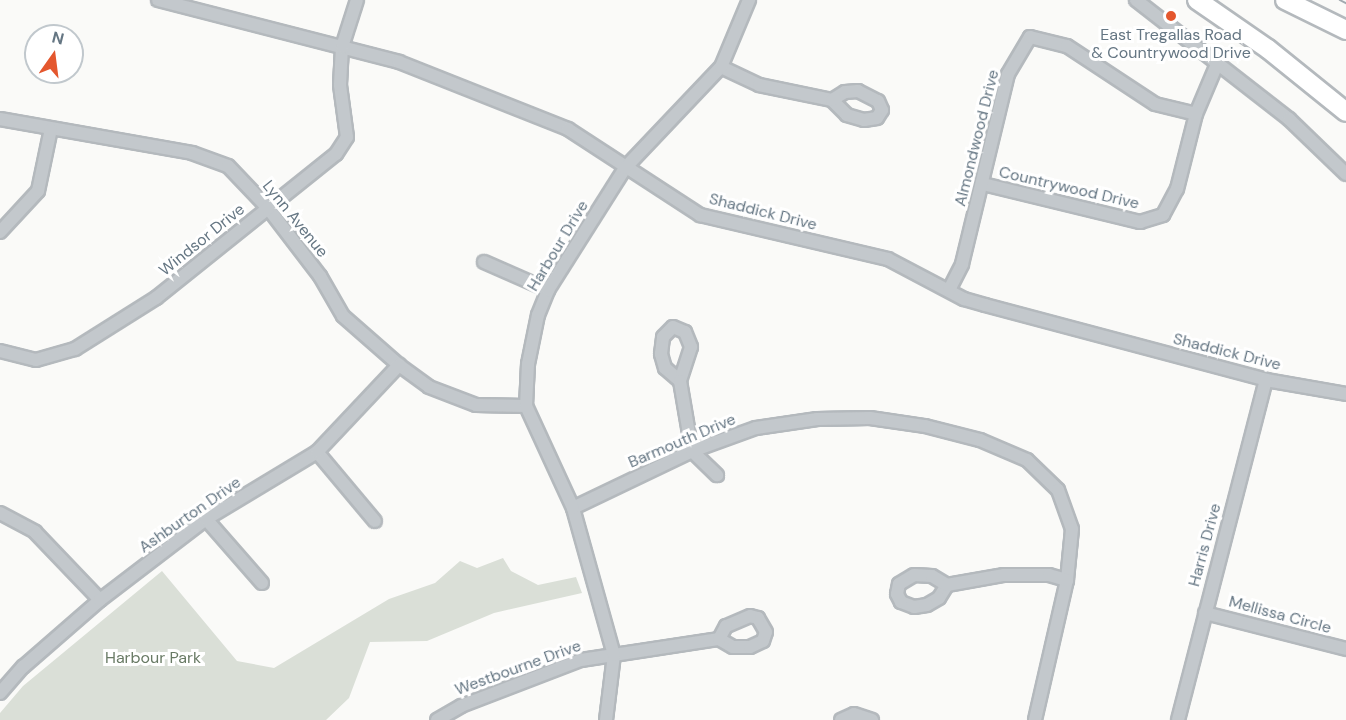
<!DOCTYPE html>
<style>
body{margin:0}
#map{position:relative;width:1346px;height:720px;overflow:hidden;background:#fafaf8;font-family:"DM Sans",sans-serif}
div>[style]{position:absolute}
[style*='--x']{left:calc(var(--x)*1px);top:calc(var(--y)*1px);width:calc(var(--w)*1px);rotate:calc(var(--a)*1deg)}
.green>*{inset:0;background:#dadfd7}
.roads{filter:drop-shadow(2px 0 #b4b9bd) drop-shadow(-2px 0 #b4b9bd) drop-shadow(0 2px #b4b9bd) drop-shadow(0 -2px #b4b9bd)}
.minor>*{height:12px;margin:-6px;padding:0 6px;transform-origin:6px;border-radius:6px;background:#c3c8cc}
.highway>*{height:18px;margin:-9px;padding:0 9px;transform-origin:9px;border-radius:9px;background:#fff}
.tram>*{height:1.5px;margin:-0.75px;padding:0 0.75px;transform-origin:0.75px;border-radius:0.75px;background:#a2aab0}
.dots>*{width:16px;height:16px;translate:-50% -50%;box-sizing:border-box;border:3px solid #fff;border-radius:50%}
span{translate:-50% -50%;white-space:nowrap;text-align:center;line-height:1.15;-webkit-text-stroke:6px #fff;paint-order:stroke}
.poi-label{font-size:16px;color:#657683}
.street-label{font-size:16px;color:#657683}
.park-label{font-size:16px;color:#687a64}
.north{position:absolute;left:24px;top:24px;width:60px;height:60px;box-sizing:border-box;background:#fff;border:2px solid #c1c8cd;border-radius:50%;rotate:14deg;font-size:16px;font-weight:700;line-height:24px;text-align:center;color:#657683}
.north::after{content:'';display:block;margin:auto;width:21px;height:27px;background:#e4572e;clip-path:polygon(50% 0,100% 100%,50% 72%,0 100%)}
</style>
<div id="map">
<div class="green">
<i style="clip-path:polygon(503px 558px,511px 571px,538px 585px,576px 577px,582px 593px,494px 613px,427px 641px,370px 642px,349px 698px,326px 720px,0 720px,0 713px,23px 686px,162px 571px,237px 661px,274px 668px,389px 599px,435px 583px,460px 561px,477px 568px)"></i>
</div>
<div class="roads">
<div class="minor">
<i style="--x:158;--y:0;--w:249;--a:14.4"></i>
<i style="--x:399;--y:62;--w:182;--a:21.6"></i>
<i style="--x:568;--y:129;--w:158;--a:33.1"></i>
<i style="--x:700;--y:215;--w:193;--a:13.2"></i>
<i style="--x:888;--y:259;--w:86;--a:27.8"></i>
<i style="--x:964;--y:299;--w:22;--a:16"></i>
<i style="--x:985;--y:305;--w:291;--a:14.9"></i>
<i style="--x:1266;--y:380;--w:81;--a:9.9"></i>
<i style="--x:1136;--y:0;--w:194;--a:37.9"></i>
<i style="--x:1289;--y:119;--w:79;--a:44"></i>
<i style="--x:721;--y:67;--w:42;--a:25.3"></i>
<i style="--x:759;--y:85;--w:75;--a:11.6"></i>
<i style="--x:858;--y:91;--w:22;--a:27"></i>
<i style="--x:878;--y:101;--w:10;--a:66"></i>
<i style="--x:882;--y:110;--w:9;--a:122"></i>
<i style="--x:877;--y:118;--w:13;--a:171"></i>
<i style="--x:864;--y:120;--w:18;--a:-164"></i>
<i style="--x:847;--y:115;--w:21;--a:-135"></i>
<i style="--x:832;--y:100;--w:15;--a:-32"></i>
<i style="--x:845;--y:92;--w:13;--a:-4"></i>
<i style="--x:0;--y:119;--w:195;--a:10"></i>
<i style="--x:192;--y:153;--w:38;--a:20"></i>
<i style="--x:228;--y:166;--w:58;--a:46.4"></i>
<i style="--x:268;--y:208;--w:86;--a:52.6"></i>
<i style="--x:320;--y:276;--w:46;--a:60.1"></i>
<i style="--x:343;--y:316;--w:74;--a:41.2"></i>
<i style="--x:399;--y:365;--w:37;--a:36"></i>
<i style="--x:429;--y:387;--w:50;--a:21"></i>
<i style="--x:476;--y:405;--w:50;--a:1.1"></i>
<i style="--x:983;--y:184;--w:162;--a:13.6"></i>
<i style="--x:1140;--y:222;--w:24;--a:-17"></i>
<i style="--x:1163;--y:215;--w:30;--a:-62"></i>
<i style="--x:1177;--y:189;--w:77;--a:-75.8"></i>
<i style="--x:1196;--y:114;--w:56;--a:-67.1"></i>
<i style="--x:0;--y:232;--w:56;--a:-47.2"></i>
<i style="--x:38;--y:191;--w:63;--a:-78.2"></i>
<i style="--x:484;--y:262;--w:70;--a:23.6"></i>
<i style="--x:949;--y:290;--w:29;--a:-63"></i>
<i style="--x:962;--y:264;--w:195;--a:-76.4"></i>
<i style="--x:1008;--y:74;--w:43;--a:-59.3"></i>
<i style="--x:1030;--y:37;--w:38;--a:14"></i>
<i style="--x:1067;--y:46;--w:105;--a:33.4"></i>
<i style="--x:1155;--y:104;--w:42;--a:13.7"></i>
<i style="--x:0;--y:351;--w:37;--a:14"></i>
<i style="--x:36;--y:360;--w:41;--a:-15.8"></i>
<i style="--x:75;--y:349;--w:96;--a:-32.2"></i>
<i style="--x:156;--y:298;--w:231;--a:-38.7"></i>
<i style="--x:336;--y:154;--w:20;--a:-57"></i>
<i style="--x:347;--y:137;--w:52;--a:-97.7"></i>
<i style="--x:340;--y:85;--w:38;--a:-87"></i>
<i style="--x:342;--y:47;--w:49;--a:-72.3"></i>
<i style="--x:680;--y:381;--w:20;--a:-139"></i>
<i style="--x:665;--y:368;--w:15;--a:-106"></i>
<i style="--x:661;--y:354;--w:17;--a:-83"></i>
<i style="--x:663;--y:337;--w:14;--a:-45"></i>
<i style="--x:673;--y:327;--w:13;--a:23"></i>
<i style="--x:685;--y:332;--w:16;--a:68"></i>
<i style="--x:691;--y:347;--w:36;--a:108"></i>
<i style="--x:680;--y:381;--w:71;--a:80.3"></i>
<i style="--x:692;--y:451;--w:35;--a:44"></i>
<i style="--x:317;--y:452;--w:90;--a:50"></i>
<i style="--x:573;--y:508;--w:132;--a:-25.6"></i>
<i style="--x:692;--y:451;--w:68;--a:-19.8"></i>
<i style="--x:756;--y:428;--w:62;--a:-8.4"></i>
<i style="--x:817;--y:419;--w:53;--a:-1.1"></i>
<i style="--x:870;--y:418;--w:56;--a:8.3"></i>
<i style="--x:925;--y:426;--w:57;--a:14.3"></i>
<i style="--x:980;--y:440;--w:51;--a:23.1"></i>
<i style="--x:1027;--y:460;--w:43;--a:44.1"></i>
<i style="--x:1058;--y:490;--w:41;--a:70.3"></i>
<i style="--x:1072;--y:529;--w:51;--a:95.6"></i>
<i style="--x:1067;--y:580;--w:144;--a:102.9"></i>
<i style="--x:0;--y:513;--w:40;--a:28"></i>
<i style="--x:35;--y:532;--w:94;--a:46.3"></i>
<i style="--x:206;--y:519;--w:85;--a:48.8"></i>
<i style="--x:947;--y:585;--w:15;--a:122"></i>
<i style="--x:939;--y:598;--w:14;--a:150"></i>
<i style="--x:927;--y:605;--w:13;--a:171"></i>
<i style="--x:914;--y:607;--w:14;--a:-159"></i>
<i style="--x:901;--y:602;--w:9;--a:-117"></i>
<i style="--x:897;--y:594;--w:10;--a:-79"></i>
<i style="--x:899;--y:584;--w:17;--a:-31"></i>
<i style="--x:914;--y:575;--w:18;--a:3"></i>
<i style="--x:932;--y:576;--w:17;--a:31"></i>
<i style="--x:947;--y:585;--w:58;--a:-10"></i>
<i style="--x:1004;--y:575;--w:45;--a:0"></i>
<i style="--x:1049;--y:575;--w:19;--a:16"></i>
<i style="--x:1205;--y:613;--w:146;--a:14.3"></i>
<i style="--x:0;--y:693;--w:35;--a:-49"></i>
<i style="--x:23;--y:667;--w:102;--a:-41"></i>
<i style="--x:100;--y:600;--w:133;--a:-37.4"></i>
<i style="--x:206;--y:519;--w:130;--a:-31.1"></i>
<i style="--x:317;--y:452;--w:120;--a:-46.7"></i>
<i style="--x:437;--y:720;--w:28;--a:-30"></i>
<i style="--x:461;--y:706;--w:129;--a:-21"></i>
<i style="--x:581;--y:660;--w:140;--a:-8.7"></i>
<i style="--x:719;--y:639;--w:16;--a:30"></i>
<i style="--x:733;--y:647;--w:17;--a:0"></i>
<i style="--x:750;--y:647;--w:14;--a:-25"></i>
<i style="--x:763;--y:641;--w:9;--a:-72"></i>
<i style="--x:766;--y:632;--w:16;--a:-120"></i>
<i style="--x:758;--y:618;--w:8;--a:-166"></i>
<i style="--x:750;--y:616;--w:26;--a:157"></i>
<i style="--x:726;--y:626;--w:15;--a:118"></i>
<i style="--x:606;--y:720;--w:65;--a:-83"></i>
<i style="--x:614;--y:655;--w:153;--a:-105.6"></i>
<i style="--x:573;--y:508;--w:112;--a:-114.7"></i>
<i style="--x:526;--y:406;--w:42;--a:-87.3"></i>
<i style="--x:528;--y:364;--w:50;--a:-78.5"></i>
<i style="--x:538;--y:315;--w:27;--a:-68"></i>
<i style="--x:548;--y:290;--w:144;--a:-57.7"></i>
<i style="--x:625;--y:168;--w:139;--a:-46.5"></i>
<i style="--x:721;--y:67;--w:73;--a:-67.3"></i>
<i style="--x:841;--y:720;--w:14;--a:-25"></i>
<i style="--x:854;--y:714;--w:19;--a:18"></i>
<i style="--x:1178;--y:720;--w:351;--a:-75.5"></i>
</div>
<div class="highway">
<i style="--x:1197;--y:0;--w:86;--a:34.6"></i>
<i style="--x:1268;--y:49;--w:100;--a:38.9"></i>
<i style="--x:1285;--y:0;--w:68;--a:26.2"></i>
</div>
</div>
<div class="tram">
<i style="--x:1340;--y:0;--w:7;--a:27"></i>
</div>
<div class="dots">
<i style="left:1171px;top:16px;background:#e4572e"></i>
</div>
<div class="poi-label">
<span style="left:1171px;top:44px">East Tregallas Road<br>&amp; Countrywood Drive</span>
</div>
<div class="street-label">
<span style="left:977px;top:138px;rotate:-76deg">Almondwood Drive</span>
<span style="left:1069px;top:188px;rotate:13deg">Countrywood Drive</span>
<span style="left:763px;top:212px;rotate:14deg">Shaddick Drive</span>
<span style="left:295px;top:219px;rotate:51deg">Lynn Avenue</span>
<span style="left:202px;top:240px;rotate:-39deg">Windsor Drive</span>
<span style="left:558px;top:246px;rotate:-59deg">Harbour Drive</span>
<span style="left:1227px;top:352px;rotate:14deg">Shaddick Drive</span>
<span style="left:682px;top:441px;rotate:-23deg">Barmouth Drive</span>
<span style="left:190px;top:515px;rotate:-35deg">Ashburton Drive</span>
<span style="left:1205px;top:545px;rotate:-75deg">Harris Drive</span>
<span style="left:1280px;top:615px;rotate:15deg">Mellissa Circle</span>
<span style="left:518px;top:668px;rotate:-20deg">Westbourne Drive</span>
</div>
<div class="park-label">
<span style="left:153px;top:658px">Harbour Park</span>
</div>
<div class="north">N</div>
</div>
